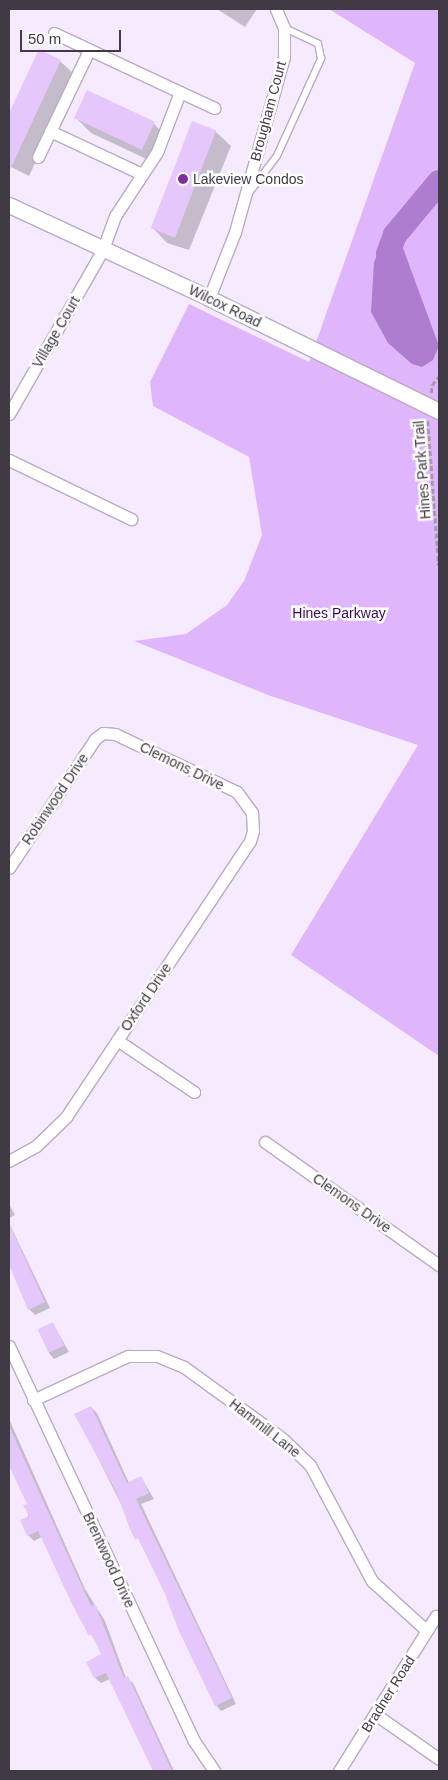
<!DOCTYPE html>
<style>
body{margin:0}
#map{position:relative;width:448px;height:1780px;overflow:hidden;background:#f6ebfe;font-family:Helvetica,sans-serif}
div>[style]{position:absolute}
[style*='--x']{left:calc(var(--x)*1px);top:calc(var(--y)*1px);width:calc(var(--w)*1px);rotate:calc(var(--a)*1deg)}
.green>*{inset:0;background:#dfb6fb}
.water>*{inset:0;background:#af7dd0}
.shadow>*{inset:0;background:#0003}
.river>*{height:24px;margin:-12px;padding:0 12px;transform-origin:12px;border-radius:12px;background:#af7dd0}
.building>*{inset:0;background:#e6c7fc;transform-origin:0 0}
.path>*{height:2.5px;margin-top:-1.25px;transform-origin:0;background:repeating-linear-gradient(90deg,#a49baa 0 5px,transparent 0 7.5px)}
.roads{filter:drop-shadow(1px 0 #b8abc2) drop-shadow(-1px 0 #b8abc2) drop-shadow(0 1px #b8abc2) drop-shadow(0 -1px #b8abc2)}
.service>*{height:5.5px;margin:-2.75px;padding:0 2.75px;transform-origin:2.75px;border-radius:2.75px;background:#fff}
.minor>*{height:11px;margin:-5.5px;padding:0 5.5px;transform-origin:5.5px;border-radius:5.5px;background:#fff}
.tertiary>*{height:15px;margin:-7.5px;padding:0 7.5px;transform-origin:7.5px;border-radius:7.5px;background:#fff}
.dots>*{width:14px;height:14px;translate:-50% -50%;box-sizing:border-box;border:2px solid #fdfdfd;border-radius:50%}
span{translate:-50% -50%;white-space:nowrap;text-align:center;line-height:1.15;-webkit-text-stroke:5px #fdfdfd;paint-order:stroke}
.street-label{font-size:14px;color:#403a44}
.poi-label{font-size:14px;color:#403a44}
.left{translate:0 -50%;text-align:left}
.park-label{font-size:14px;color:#3e0a57}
.frame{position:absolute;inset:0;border:10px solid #403a44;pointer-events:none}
.scale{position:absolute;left:20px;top:30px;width:101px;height:22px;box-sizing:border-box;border:2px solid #403a44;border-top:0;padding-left:6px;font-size:15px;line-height:18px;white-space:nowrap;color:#403a44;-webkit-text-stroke:4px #fdfdfd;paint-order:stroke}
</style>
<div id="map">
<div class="green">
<i style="clip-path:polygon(329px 9px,439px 9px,439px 1056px,291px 955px,418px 745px,268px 695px,134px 641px,186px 634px,227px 605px,244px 581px,262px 535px,249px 457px,153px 406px,150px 382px,189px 304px,309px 362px,415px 63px)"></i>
</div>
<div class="water">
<i style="clip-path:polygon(395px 235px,400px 240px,439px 346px,433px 360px,422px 367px,412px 364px,388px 343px,371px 312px,374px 262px,381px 247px,390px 236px)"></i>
</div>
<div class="shadow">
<i style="clip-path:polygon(217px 9px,257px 9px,245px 27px)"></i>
<i style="clip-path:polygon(39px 51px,60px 61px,76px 76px,29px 176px,9px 166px,9px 115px)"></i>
<i style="clip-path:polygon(76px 118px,154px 124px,169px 139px,157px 164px,91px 133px)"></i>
<i style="clip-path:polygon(215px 131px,231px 146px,189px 250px,167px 243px,152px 227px)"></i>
<i style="clip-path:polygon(9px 1204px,15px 1215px,9px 1218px)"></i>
<i style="clip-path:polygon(9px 1223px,50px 1308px,35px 1315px,30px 1310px,9px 1263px)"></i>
<i style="clip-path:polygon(53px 1324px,69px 1352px,54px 1359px,49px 1353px)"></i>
<i style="clip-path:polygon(91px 1407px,97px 1413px,129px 1483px,141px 1477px,154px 1499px,141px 1504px,236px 1704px,221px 1711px,216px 1705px,166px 1594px,76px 1414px)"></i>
<i style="clip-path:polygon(9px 1419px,85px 1589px,105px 1621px,126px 1678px,133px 1683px,174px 1771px,154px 1771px,110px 1679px,101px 1683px,95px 1678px,103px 1654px,72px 1602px,42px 1537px,34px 1541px,28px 1535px,28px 1504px,9px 1463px)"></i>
</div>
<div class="river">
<i style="--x:388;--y:266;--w:12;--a:-90"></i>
<i style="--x:388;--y:254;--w:20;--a:-70"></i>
<i style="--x:395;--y:235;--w:69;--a:-50.3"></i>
</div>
<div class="building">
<i style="clip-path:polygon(39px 49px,61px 60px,9px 172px,9px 113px)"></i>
<i style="left:87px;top:90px;width:75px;height:31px;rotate:25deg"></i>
<i style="left:192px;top:121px;width:26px;height:115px;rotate:21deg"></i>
<i style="clip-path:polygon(9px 1224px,45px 1302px,28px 1310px,9px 1265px)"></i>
<i style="left:53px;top:1322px;width:26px;height:17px;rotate:65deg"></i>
<i style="clip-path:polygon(91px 1406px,127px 1483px,141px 1476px,149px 1493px,136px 1499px,232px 1698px,215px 1706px,178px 1629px,165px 1594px,138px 1538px,135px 1540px,130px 1529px,116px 1491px,74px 1414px)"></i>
<i style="clip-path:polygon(9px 1426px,91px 1606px,95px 1604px,99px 1614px,124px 1678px,128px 1676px,172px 1771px,153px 1771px,106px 1673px,94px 1678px,86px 1662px,101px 1654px,92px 1634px,89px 1636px,71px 1602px,38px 1531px,27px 1536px,20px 1520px,29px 1516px,23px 1505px,27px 1504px,9px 1466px)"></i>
</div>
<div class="path">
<i style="--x:431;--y:393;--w:8;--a:-83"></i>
<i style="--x:432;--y:385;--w:11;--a:-52"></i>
<i style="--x:428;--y:421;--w:145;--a:85.7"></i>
</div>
<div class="roads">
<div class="service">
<i style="--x:249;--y:193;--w:46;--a:-52.9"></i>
<i style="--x:277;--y:156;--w:107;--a:-65.6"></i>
<i style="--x:321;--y:59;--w:15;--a:-101"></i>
<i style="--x:318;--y:44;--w:38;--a:-155"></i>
</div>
<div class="minor">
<i style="--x:54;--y:33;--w:139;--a:25.1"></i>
<i style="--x:50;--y:131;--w:102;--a:25.1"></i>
<i style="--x:38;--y:157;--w:119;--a:-64.5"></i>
<i style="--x:209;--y:298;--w:71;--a:-68.5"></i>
<i style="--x:235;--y:232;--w:182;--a:-74.4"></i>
<i style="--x:284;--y:57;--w:29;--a:-90"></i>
<i style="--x:284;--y:28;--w:21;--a:-113"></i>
<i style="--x:9;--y:414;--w:190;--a:-60.3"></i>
<i style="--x:103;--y:249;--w:35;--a:-70"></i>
<i style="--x:115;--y:216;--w:77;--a:-56.7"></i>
<i style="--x:157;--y:152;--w:64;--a:-69"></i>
<i style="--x:180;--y:92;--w:38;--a:25"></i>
<i style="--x:9;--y:460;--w:136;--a:25.8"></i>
<i style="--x:9;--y:868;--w:155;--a:-56.3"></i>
<i style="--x:95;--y:739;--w:10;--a:-37"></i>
<i style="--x:103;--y:733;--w:12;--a:5"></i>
<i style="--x:115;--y:734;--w:135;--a:25.4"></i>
<i style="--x:237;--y:792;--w:26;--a:54"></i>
<i style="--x:252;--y:813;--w:18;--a:87"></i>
<i style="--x:253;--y:831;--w:10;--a:107"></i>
<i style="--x:250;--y:841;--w:332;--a:123.7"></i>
<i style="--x:66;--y:1117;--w:42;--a:136"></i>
<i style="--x:36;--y:1146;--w:31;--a:151"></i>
<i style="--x:117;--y:1040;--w:93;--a:34"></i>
<i style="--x:265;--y:1142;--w:213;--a:35.3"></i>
<i style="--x:9;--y:1346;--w:436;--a:64.9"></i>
<i style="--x:194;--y:1741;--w:36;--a:56"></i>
<i style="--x:33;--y:1400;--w:105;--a:-24.9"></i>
<i style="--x:128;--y:1356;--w:29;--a:0"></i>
<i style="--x:157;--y:1356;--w:29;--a:22"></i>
<i style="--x:184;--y:1367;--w:122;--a:36"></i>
<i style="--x:283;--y:1439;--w:37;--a:44"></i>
<i style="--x:310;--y:1465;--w:132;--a:61.9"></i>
<i style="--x:372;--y:1581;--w:74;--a:42.3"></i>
<i style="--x:375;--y:1714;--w:78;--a:35.1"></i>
<i style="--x:339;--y:1771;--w:183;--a:-58"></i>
</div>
<div class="tertiary">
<i style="--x:9;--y:205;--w:221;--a:24.9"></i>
<i style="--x:209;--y:298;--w:256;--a:26.2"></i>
</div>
</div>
<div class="dots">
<i style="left:183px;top:179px;background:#792ea1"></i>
</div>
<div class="street-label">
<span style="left:268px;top:111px;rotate:-75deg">Brougham Court</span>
<span style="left:225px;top:306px;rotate:26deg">Wilcox Road</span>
<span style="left:56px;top:332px;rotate:-60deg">Village Court</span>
<span style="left:422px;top:470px;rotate:-94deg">Hines Park Trail</span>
<span style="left:182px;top:766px;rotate:26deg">Clemons Drive</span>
<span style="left:55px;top:799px;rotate:-56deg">Robinwood Drive</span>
<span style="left:146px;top:997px;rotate:-56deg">Oxford Drive</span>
<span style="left:352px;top:1203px;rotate:35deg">Clemons Drive</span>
<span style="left:265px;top:1428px;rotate:38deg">Hammill Lane</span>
<span style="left:109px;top:1560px;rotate:65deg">Brentwood Drive</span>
<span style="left:388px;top:1694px;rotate:-58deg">Bradner Road</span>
</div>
<div class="poi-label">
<span class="left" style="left:193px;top:179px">Lakeview Condos</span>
</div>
<div class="park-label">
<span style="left:339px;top:613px">Hines Parkway</span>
</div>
<div class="frame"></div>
<div class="scale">50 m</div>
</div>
